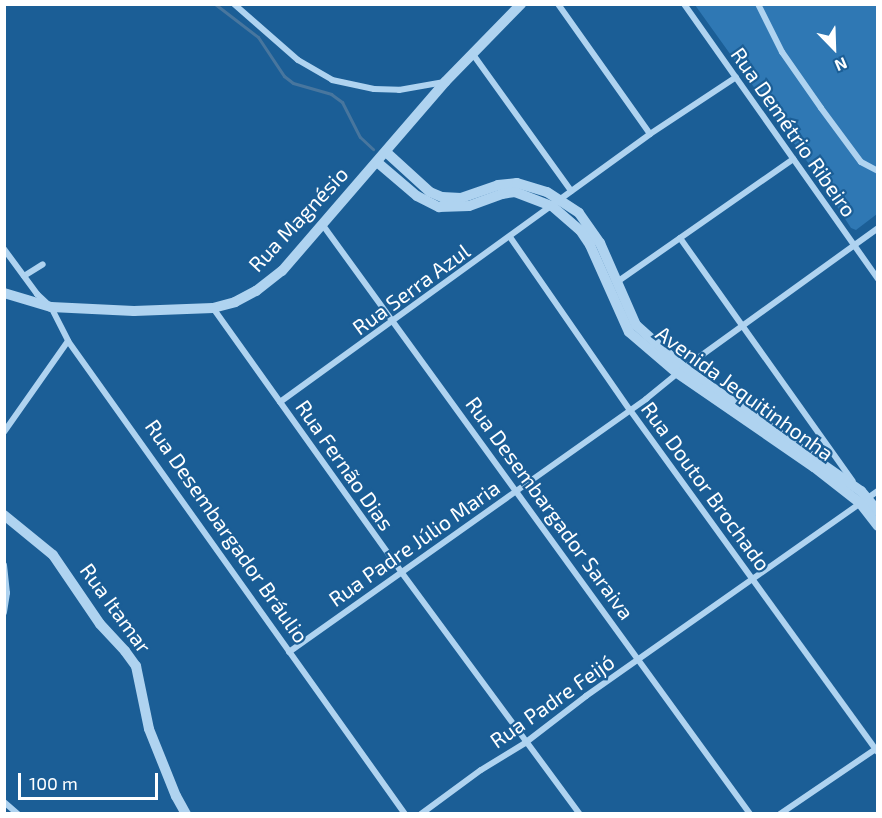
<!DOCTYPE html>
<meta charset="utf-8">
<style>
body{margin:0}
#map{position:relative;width:882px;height:818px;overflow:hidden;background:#1b5e96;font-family:"Exo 2",sans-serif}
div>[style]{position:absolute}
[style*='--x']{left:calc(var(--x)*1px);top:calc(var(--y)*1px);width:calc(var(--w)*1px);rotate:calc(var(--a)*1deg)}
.green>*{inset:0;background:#2f78b4}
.stream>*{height:3px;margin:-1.5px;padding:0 1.5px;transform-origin:1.5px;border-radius:1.5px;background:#48769e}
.minor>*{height:6px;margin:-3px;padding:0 3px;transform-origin:3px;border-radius:3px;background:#afd3f0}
.tertiary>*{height:10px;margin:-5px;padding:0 5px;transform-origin:5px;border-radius:5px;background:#afd3f0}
span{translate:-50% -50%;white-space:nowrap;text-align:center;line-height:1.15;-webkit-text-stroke:4.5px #1b5e96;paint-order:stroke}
.street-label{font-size:21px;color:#fff}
.frame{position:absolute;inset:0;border:6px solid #fff;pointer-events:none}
.north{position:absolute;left:804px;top:18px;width:60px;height:60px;-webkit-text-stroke:4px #1b5e96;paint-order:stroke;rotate:157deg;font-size:16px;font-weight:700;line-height:24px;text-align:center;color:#fff}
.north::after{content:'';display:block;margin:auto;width:21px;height:27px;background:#fff;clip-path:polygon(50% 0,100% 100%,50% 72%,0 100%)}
.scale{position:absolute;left:18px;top:773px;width:140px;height:27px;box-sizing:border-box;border:3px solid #fff;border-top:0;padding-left:8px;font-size:18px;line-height:21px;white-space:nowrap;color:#fff;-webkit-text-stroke:4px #1b5e96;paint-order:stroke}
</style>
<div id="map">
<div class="green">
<i style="clip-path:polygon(695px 5px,877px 5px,877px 214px,856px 230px,851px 228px,814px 171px)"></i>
</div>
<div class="stream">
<i style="--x:215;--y:4;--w:54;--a:37.5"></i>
<i style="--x:258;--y:37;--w:47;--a:56.3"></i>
<i style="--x:284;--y:76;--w:11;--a:38"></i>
<i style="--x:293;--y:83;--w:40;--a:16"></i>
<i style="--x:331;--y:94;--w:14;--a:36"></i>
<i style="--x:342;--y:102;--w:39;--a:63"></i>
<i style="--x:360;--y:137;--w:18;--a:43"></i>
</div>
<div class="minor">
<i style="--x:234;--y:4;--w:85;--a:41.2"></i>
<i style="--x:298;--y:60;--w:39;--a:30"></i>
<i style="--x:332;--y:80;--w:43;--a:12.1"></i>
<i style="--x:374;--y:89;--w:25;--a:2"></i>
<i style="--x:399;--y:90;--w:46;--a:-10.1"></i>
<i style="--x:558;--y:4;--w:159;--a:54.7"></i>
<i style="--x:684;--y:4;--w:337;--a:54.8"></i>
<i style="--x:758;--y:4;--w:54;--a:63.4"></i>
<i style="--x:782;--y:52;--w:68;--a:55.1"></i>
<i style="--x:821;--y:108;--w:67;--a:53.5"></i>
<i style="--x:861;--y:162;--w:19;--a:28"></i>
<i style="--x:472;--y:53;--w:170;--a:54.3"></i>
<i style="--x:322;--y:224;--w:729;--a:54.04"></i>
<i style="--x:510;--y:237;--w:211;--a:55.3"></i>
<i style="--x:630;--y:410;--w:422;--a:54.1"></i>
<i style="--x:680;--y:238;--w:298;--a:54.6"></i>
<i style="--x:4;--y:249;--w:56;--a:53.7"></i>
<i style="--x:37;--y:294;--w:19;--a:43"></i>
<i style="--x:51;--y:307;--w:38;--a:63"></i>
<i style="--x:68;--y:341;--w:581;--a:54.53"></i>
<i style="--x:24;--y:276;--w:22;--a:-32"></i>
<i style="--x:617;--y:282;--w:215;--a:-34.9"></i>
<i style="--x:213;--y:308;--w:325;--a:54.5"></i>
<i style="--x:402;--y:573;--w:300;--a:53.6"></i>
<i style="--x:280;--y:402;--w:457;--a:-35.9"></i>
<i style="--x:650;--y:134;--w:103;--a:-33.5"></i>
<i style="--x:4;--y:432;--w:111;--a:-54.9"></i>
<i style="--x:4;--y:565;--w:28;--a:84"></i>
<i style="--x:7;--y:593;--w:20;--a:99"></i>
<i style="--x:289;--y:652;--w:438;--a:-35.3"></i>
<i style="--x:646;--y:399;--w:49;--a:-39.2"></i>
<i style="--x:684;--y:368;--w:239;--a:-35.8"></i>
<i style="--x:4;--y:802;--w:18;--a:41"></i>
<i style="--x:421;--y:814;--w:74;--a:-36.3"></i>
<i style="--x:481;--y:770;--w:52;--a:-31.5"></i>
<i style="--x:525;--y:743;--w:77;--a:-37.6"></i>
<i style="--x:586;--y:696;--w:357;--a:-35.1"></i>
<i style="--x:780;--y:814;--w:117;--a:-34.2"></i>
</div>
<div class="tertiary">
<i style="--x:386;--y:152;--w:59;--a:42.3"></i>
<i style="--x:430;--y:192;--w:13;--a:23"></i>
<i style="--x:442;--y:197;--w:19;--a:3"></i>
<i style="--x:461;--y:198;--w:39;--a:-19"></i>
<i style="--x:498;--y:185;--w:19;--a:-6"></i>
<i style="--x:517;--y:183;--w:31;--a:17"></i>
<i style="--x:547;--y:192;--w:38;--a:33"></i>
<i style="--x:579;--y:213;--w:37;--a:55"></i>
<i style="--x:600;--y:243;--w:90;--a:66.3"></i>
<i style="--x:636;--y:325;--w:64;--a:41.9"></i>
<i style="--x:684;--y:368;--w:216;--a:34.8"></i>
<i style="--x:861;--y:491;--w:26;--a:50"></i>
<i style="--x:377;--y:162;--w:52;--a:40.4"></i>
<i style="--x:417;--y:196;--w:25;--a:27"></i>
<i style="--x:439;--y:207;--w:30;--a:-2"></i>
<i style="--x:469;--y:206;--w:35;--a:-20"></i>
<i style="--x:502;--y:194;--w:13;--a:-9"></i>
<i style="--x:515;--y:192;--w:40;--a:21"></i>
<i style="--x:552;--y:206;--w:37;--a:41"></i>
<i style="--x:580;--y:230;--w:18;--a:56"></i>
<i style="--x:590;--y:245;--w:95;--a:65.9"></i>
<i style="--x:629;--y:332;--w:63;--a:40.5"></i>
<i style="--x:677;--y:373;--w:166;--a:34.5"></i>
<i style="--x:814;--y:467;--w:58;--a:38"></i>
<i style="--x:860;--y:503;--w:29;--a:52"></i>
<i style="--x:4;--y:293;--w:49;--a:16.6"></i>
<i style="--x:51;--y:307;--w:83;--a:2.8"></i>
<i style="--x:134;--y:311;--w:79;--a:-2.2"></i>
<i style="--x:213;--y:308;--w:23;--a:-15"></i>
<i style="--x:235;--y:302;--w:24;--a:-28"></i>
<i style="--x:256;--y:291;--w:33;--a:-38"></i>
<i style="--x:282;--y:271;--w:250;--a:-49.2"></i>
<i style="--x:445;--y:82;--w:109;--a:-45.7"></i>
<i style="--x:4;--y:515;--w:63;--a:39.2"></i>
<i style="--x:53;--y:555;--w:83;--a:55.7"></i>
<i style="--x:100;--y:624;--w:37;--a:47"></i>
<i style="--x:125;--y:651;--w:19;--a:54"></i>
<i style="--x:136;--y:666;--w:64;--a:78.3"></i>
<i style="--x:149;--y:729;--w:72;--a:68.1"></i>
<i style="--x:176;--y:796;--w:21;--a:61"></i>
</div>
<div class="street-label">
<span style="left:794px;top:132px;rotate:55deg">Rua Demétrio Ribeiro</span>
<span style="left:298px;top:219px;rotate:-47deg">Rua Magnésio</span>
<span style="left:411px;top:289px;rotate:-36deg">Rua Serra Azul</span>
<span style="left:745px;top:393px;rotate:36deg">Avenida Jequitinhonha</span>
<span style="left:345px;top:465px;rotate:55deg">Rua Fernão Dias</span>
<span style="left:706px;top:486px;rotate:54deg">Rua Doutor Brochado</span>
<span style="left:550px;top:508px;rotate:54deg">Rua Desembargador Saraiva</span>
<span style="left:227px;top:531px;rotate:55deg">Rua Desembargador Bráulio</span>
<span style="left:414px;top:543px;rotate:-35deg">Rua Padre Júlio Maria</span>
<span style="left:116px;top:608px;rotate:54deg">Rua Itamar</span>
<span style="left:552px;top:701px;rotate:-35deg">Rua Padre Feijó</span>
</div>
<div class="frame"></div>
<div class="north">N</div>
<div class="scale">100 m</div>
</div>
